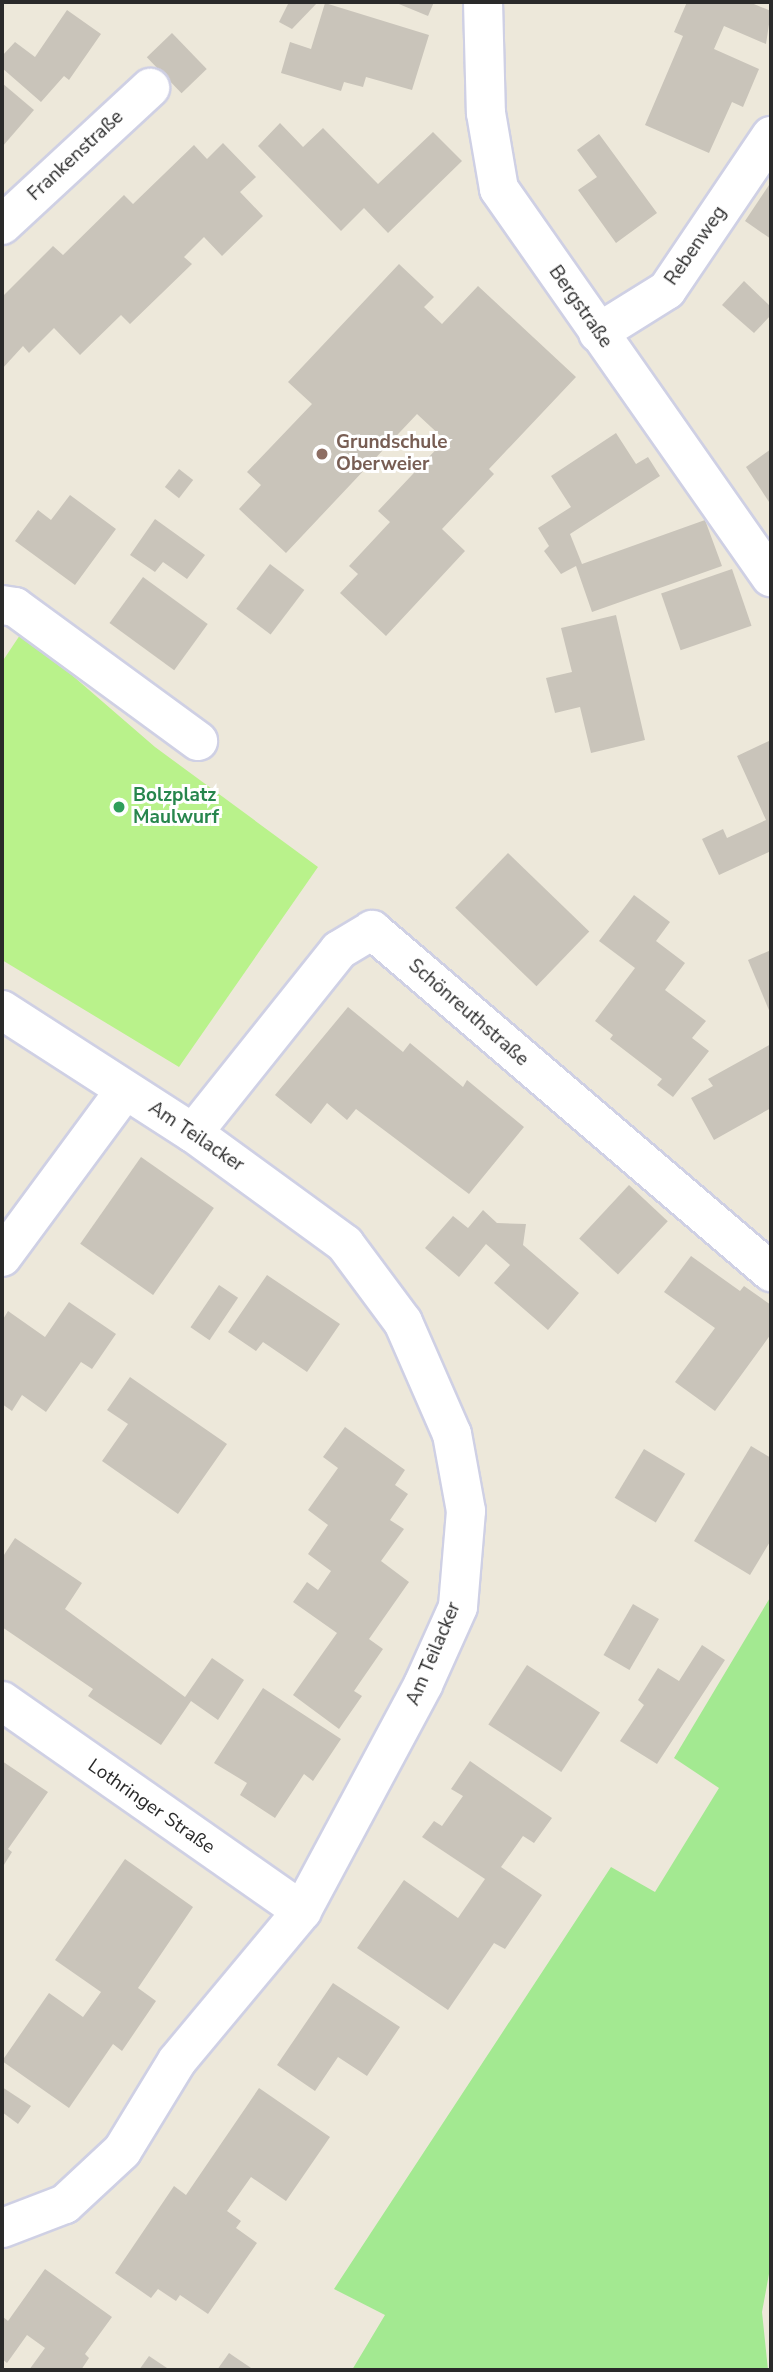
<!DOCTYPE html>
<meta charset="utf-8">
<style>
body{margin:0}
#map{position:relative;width:773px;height:2372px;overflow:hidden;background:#ede8da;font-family:"Nunito Sans",sans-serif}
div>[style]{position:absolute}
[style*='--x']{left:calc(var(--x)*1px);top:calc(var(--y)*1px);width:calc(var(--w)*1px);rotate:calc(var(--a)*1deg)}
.green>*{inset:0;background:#a3e991}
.pitch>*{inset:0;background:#b9f28b}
.building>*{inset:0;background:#c9c4ba;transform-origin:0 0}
.roads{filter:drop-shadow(2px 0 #cfd0e4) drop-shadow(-2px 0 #cfd0e4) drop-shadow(0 2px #cfd0e4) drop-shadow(0 -2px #cfd0e4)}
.minor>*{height:38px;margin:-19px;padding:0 19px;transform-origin:19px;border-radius:19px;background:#fff}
.dots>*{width:19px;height:19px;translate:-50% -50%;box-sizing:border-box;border:4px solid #fff;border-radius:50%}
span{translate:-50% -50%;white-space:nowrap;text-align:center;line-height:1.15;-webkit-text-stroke:6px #fff;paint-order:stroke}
.street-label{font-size:19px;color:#2a2a2a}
.education-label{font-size:19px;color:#785e54;font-weight:700}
.left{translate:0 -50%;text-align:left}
.leisure-label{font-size:19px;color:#27864d;font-weight:700}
.frame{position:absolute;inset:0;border:4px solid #2a2a2a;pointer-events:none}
</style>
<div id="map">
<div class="green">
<i style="clip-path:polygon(771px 1596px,771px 2263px,762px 2312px,768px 2370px,352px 2370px,385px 2315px,334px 2289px,611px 1867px,655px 1892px,719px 1788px,674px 1758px)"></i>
</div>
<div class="pitch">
<i style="clip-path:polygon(22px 632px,155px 747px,318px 867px,179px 1067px,2px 960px,2px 662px)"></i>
</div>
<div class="building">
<i style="clip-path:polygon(289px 2px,318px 2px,292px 29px,279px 22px)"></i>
<i style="clip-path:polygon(394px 2px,434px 2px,428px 16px)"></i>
<i style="clip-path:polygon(687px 2px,749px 2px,771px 11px,766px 44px,724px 26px,714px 49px,759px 69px,743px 107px,732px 102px,709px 153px,645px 125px,683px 36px,674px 32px)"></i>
<i style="clip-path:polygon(325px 3px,429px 35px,412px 90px,366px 77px,363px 87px,344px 82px,341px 91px,281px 73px,290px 42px,311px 49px)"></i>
<i style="clip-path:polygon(67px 10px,101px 34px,69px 80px,64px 76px,41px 102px,2px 68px,2px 56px,15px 42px,35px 57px)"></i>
<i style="left:172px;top:33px;width:50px;height:35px;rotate:46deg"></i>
<i style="clip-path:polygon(2px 83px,34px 110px,2px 147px)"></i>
<i style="clip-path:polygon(280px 123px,303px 147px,323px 128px,378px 184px,433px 132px,462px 161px,388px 233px,364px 208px,341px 231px,258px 146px)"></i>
<i style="clip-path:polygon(599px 134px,657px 213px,616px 243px,578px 190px,597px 177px,577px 150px)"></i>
<i style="clip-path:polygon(223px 143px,256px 177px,240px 192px,263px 216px,222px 256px,204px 237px,184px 257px,192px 264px,130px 324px,121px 315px,80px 355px,54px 328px,29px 353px,23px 346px,2px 369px,2px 297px,53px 246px,63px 255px,124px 195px,133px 204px,194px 145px,207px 159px)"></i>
<i style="clip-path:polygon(771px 182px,771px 239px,745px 221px)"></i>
<i style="clip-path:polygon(399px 264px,434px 297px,424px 307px,442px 324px,478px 286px,576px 377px,489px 469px,494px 474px,442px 529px,465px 551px,386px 636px,340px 593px,358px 574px,349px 566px,390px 522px,378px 511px,445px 440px,417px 414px,286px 553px,239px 509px,261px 485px,247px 472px,312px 404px,288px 382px)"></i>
<i style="clip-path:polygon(744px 281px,771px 307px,771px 315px,754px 333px,722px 305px)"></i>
<i style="clip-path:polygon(616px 433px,636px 464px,648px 457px,660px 476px,570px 534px,582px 564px,705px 520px,722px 566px,592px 612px,576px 566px,561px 574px,544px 551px,549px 546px,538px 528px,571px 507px,551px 476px)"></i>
<i style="clip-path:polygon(771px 449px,771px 505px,746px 467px)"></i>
<i style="left:179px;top:469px;width:18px;height:23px;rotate:38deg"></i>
<i style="clip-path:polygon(70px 495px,116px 529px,75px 585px,15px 541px,38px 510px,51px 520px)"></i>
<i style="clip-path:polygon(155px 519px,205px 555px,187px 579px,163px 562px,155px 572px,130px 555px)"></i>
<i style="left:270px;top:564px;width:43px;height:56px;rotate:37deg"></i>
<i style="left:732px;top:569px;width:60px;height:75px;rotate:71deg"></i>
<i style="left:143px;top:577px;width:80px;height:57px;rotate:36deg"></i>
<i style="clip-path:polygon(616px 615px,645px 740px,591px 753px,580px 707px,555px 713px,546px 678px,572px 672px,561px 628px)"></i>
<i style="clip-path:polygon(771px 740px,771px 851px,719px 875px,702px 839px,723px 829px,727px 838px,766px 820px,737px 756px)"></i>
<i style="left:508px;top:853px;width:113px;height:76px;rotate:44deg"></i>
<i style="clip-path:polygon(634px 895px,670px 922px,656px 941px,685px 963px,665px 990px,706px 1021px,692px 1038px,709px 1051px,673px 1097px,657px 1085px,662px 1079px,610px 1039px,613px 1035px,595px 1021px,635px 968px,599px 941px)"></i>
<i style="clip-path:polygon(771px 950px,771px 1015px,748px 960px)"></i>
<i style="clip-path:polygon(348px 1007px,403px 1052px,410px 1043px,463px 1087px,467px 1080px,524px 1127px,469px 1194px,356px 1109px,347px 1120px,327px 1103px,311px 1124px,275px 1095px)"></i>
<i style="clip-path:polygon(771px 1044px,771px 1108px,714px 1140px,691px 1098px,713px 1086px,708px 1079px)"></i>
<i style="left:141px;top:1157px;width:89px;height:106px;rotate:35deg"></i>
<i style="left:629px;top:1185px;width:53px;height:73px;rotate:43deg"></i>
<i style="clip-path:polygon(483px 1210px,497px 1223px,526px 1224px,523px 1245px,579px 1293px,548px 1330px,494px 1283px,510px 1265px,486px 1244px,459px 1277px,425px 1248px,453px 1216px,468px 1228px)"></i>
<i style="clip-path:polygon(691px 1256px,740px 1291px,744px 1286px,771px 1305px,771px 1334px,715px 1411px,675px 1382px,715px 1328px,664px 1292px)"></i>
<i style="clip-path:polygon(267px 1275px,340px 1324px,307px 1372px,263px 1342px,256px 1351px,228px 1332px)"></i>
<i style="left:219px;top:1285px;width:23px;height:51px;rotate:34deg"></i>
<i style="clip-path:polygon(69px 1302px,116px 1334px,92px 1369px,81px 1362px,46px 1412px,22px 1395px,12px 1411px,2px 1404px,2px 1321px,8px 1311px,45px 1337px)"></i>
<i style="clip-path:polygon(130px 1377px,227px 1444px,178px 1514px,102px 1461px,128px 1424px,107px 1410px)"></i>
<i style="clip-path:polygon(345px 1427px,405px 1470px,395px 1485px,408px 1494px,390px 1520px,404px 1529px,381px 1561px,409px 1582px,369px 1639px,383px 1649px,354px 1691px,362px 1696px,339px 1729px,293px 1695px,337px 1633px,293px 1602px,307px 1582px,318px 1590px,331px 1571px,308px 1554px,328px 1525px,308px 1510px,338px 1468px,323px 1457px)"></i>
<i style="clip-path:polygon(751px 1446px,771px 1458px,771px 1540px,750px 1575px,694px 1541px)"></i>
<i style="left:644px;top:1449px;width:48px;height:57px;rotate:31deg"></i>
<i style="clip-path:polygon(15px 1538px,82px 1583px,65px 1609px,185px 1697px,212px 1658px,244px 1680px,218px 1720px,191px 1701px,161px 1745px,88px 1696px,93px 1689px,2px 1627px,2px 1558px)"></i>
<i style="left:633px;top:1604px;width:30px;height:59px;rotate:30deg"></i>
<i style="clip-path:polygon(702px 1645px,725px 1660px,657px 1764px,620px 1741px,644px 1705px,638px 1700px,658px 1668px,679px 1681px)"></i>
<i style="left:527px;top:1665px;width:87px;height:71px;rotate:33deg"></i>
<i style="clip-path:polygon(263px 1688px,341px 1739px,313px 1781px,304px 1774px,275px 1818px,240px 1795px,247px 1783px,214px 1763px)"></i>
<i style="clip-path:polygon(2px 1761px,48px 1792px,8px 1849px,12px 1852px,2px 1868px)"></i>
<i style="clip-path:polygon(470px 1761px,552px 1818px,534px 1843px,523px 1836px,501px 1867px,542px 1895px,505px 1949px,494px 1943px,448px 2010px,357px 1948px,404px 1880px,458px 1918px,485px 1879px,422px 1837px,434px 1821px,442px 1826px,463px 1796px,451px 1789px)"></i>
<i style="clip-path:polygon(125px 1859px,193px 1907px,138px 1988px,156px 2001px,122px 2051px,113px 2044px,69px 2108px,2px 2061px,49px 1993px,83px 2017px,101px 1992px,55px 1960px)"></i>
<i style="clip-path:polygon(333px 1983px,400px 2027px,367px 2076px,338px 2057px,315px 2091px,277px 2065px)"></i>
<i style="clip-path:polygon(2px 2087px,31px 2106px,18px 2124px,2px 2112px)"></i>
<i style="clip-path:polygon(259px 2088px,330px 2137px,286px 2201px,251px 2177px,227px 2211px,241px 2221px,236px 2228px,257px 2243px,208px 2314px,180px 2295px,176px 2301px,158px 2289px,151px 2298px,115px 2273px,174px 2186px,186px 2195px)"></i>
<i style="clip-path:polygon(45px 2269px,112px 2317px,85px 2354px,89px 2358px,81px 2370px,29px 2370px,45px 2348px,27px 2335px,7px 2363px,2px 2359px,2px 2316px,8px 2321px)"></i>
<i style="clip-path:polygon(229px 2353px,254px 2370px,217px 2370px)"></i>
<i style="clip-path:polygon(149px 2356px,170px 2370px,139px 2370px)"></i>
</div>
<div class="roads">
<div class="minor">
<i style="--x:483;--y:2;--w:111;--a:88.5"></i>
<i style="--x:486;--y:113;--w:77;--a:80.3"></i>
<i style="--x:499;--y:189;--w:474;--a:55"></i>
<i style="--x:2;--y:225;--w:202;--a:-42.8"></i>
<i style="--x:598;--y:333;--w:81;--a:-31.9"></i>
<i style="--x:667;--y:290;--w:186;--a:-56"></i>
<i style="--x:2;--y:605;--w:13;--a:9"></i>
<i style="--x:15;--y:607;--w:227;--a:36.2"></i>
<i style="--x:2;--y:1010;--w:227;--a:32.8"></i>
<i style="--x:193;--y:1133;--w:188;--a:36.1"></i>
<i style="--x:345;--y:1244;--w:97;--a:53.4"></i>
<i style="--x:403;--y:1322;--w:122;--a:66.4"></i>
<i style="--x:452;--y:1434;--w:78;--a:79.7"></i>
<i style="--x:466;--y:1511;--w:96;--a:94.8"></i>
<i style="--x:458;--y:1607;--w:85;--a:114.2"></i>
<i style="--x:423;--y:1685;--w:256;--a:118.2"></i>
<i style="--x:302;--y:1911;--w:195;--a:129.8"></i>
<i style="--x:177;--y:2061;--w:105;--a:121.4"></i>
<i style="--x:122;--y:2151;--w:78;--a:137.1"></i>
<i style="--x:65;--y:2204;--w:67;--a:159.1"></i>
<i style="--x:193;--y:1133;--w:234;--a:-51.4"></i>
<i style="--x:339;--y:950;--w:39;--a:-31"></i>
<i style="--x:372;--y:930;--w:526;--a:40.6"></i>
<i style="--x:2;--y:1257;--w:207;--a:-53.6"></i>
<i style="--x:2;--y:1701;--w:366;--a:35"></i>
</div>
</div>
<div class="dots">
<i style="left:322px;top:454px;background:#8d6e63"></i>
<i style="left:119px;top:807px;background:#2e9e5b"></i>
</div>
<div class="street-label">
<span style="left:76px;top:156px;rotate:-43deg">Frankenstraße</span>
<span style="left:696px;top:246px;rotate:-55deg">Rebenweg</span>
<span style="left:580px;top:307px;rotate:55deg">Bergstraße</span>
<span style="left:468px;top:1013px;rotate:41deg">Schönreuthstraße</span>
<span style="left:196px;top:1137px;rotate:34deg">Am Teilacker</span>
<span style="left:434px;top:1654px;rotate:-67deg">Am Teilacker</span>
<span style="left:151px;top:1807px;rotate:35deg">Lothringer Straße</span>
</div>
<div class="education-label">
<span class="left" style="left:336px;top:454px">Grundschule<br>Oberweier</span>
</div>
<div class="leisure-label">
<span class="left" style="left:133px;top:807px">Bolzplatz<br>Maulwurf</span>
</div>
<div class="frame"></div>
</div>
